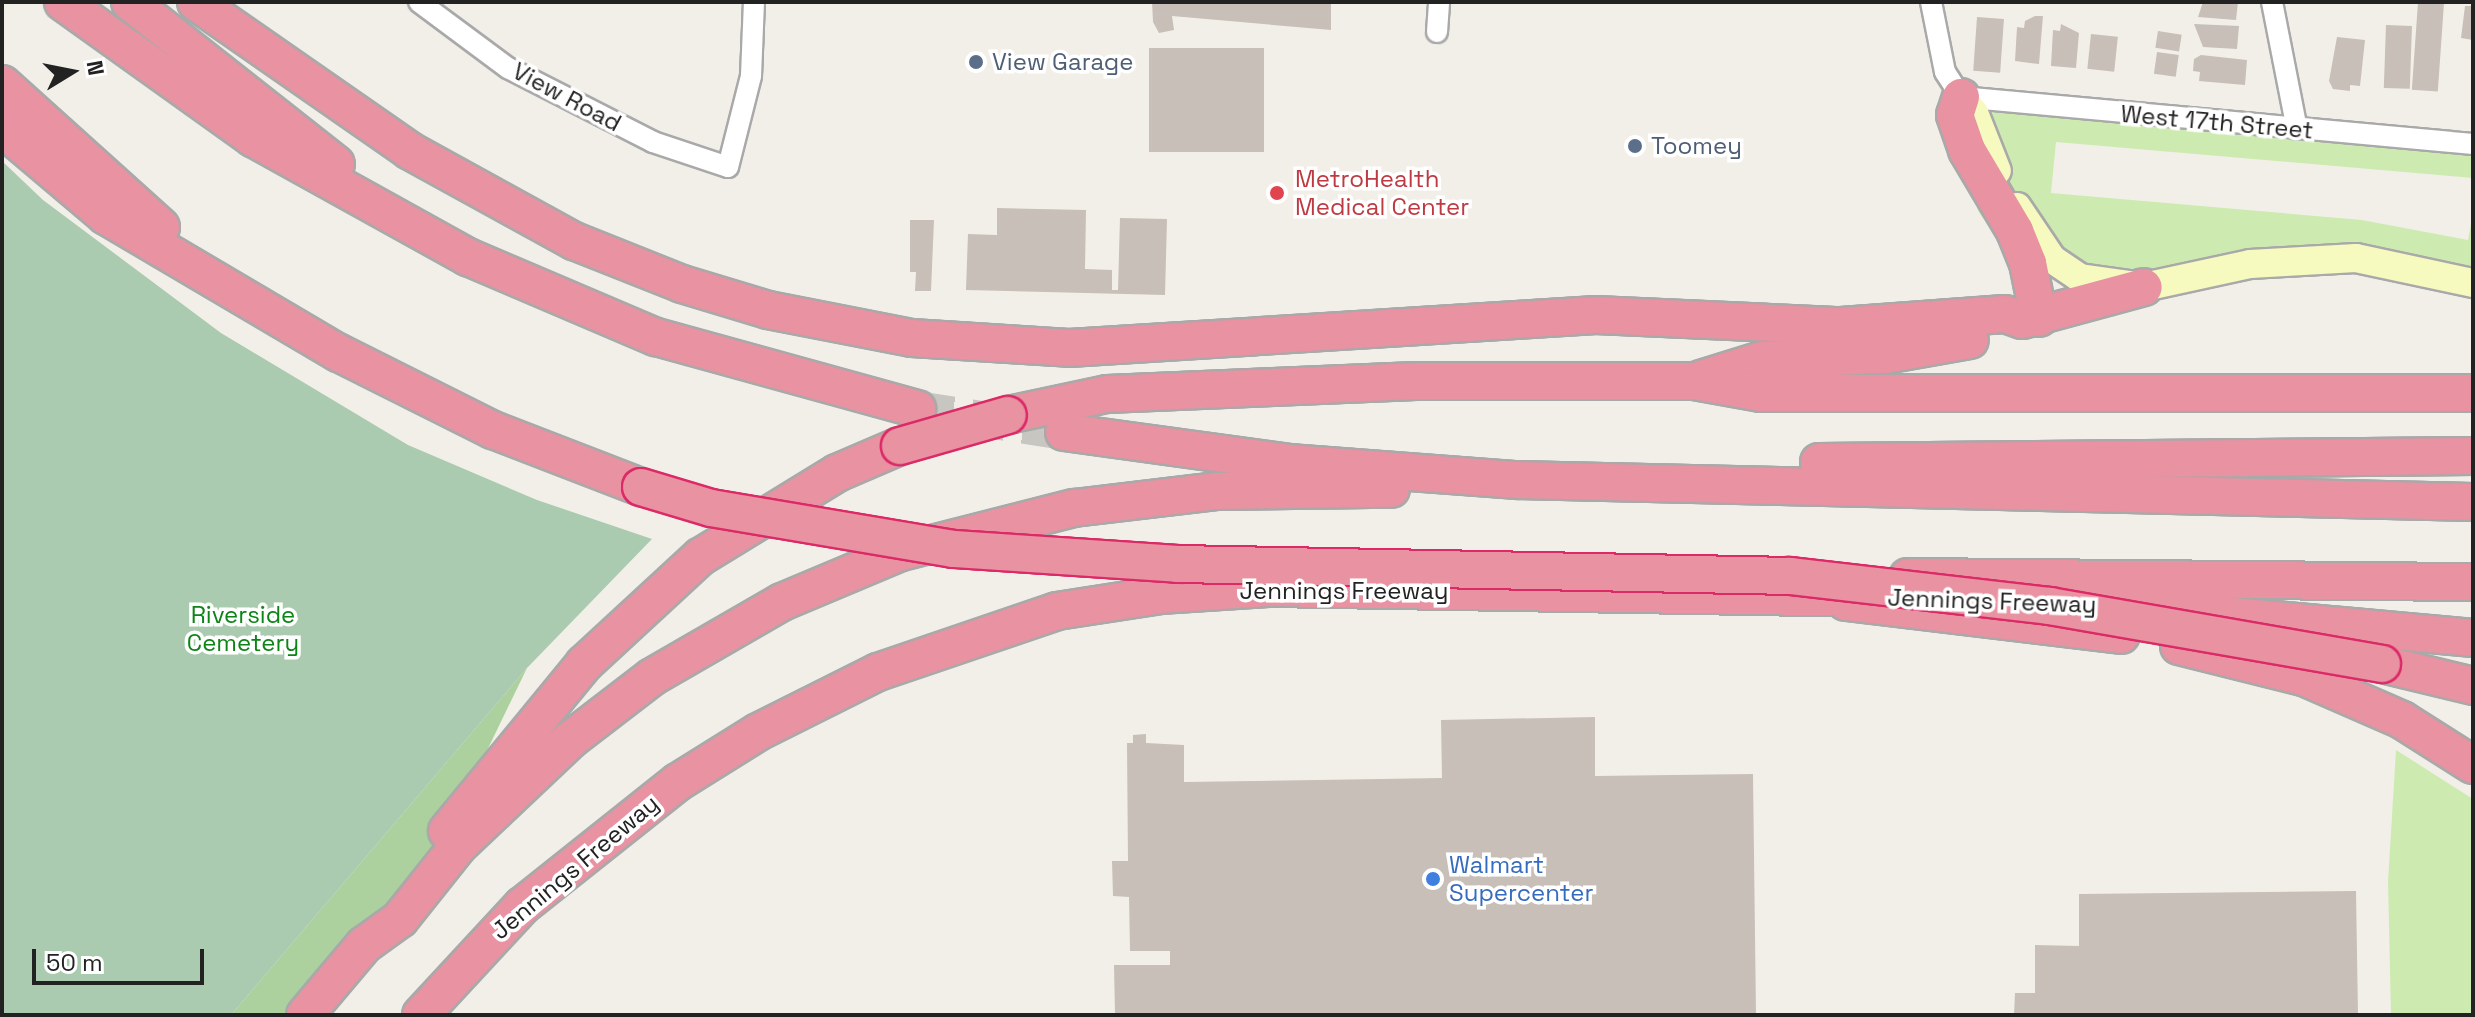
<!DOCTYPE html>
<style>
body{margin:0}
#map{position:relative;width:2475px;height:1017px;overflow:hidden;background:#f2efe9;font-family:"Space Grotesk",sans-serif}
div>[style]{position:absolute}
[style*='--x']{left:calc(var(--x)*1px);top:calc(var(--y)*1px);width:calc(var(--w)*1px);rotate:calc(var(--a)*1deg)}
.grass>*{inset:0;background:#cdebb0}
.forest>*{inset:0;background:#add19e}
.cemetery>*{inset:0;background:#aacbaf}
.building>*{inset:0;background:#c7bfb8;transform-origin:0 0}
.highway-tunnel>*{height:36px;margin-top:-18px;transform-origin:0;background:repeating-linear-gradient(90deg,#c8c6c1 0 36px,transparent 0 54px)}
.roads{filter:drop-shadow(2px 0 #a9a9a9) drop-shadow(-2px 0 #a9a9a9) drop-shadow(0 2px #a9a9a9) drop-shadow(0 -2px #a9a9a9)}
.street>*{height:20px;margin:-10px;padding:0 10px;transform-origin:10px;border-radius:10px;background:#fff}
.secondary>*{height:28px;margin:-14px;padding:0 14px;transform-origin:14px;border-radius:14px;background:#f7fabf}
.highway>*{height:36px;margin:-18px;padding:0 18px;transform-origin:18px;border-radius:18px;background:#e892a2}
.bridges{filter:drop-shadow(2px 0 #dc2a67) drop-shadow(-2px 0 #dc2a67) drop-shadow(0 2px #dc2a67) drop-shadow(0 -2px #dc2a67)}
.highway-bridge>*{height:36px;margin:-18px;padding:0 18px;transform-origin:18px;border-radius:18px;background:#e892a2}
.dots>*{width:22px;height:22px;translate:-50% -50%;box-sizing:border-box;border:4px solid #fff;border-radius:50%}
span{translate:-50% -50%;white-space:nowrap;text-align:center;line-height:1.15;-webkit-text-stroke:7px #fff;paint-order:stroke}
.service-label{font-size:24px;color:#4e5e75}
.left{translate:0 -50%;text-align:left}
.street-label{font-size:24px;color:#222}
.health-label{font-size:24px;color:#be3a42}
.park-label{font-size:24px;color:#0c8416}
.shop-label{font-size:24px;color:#366cbe}
.frame{position:absolute;inset:0;border:4px solid #222;pointer-events:none}
.north{position:absolute;left:32px;top:32px;width:80px;height:80px;-webkit-text-stroke:6px #fff;paint-order:stroke;rotate:80deg;font-size:22px;font-weight:700;line-height:32px;text-align:center;color:#222}
.north::after{content:'';display:block;margin:auto;width:28px;height:36px;background:#222;clip-path:polygon(50% 0,100% 100%,50% 72%,0 100%)}
.scale{position:absolute;left:32px;top:949px;width:172px;height:36px;box-sizing:border-box;border:4px solid #222;border-top:0;padding-left:10px;font-size:24px;line-height:28px;white-space:nowrap;color:#222;-webkit-text-stroke:6px #fff;paint-order:stroke}
</style>
<div id="map">
<div class="grass">
<i style="clip-path:polygon(1949px 96px,2473px 144px,2473px 178px,2056px 142px,2051px 193px,2362px 220px,2468px 240px,2473px 213px,2473px 283px,2425px 270px,2208px 266px,2070px 271px,2004px 249px,1978px 211px)"></i>
<i style="clip-path:polygon(2396px 750px,2473px 799px,2473px 1015px,2391px 1015px,2388px 881px)"></i>
</div>
<div class="forest">
<i style="clip-path:polygon(527px 668px,451px 825px,305px 1015px,231px 1015px)"></i>
</div>
<div class="cemetery">
<i style="clip-path:polygon(2px 161px,43px 200px,221px 333px,408px 445px,537px 500px,652px 539px,527px 668px,231px 1015px,2px 1015px)"></i>
</div>
<div class="building">
<i style="clip-path:polygon(1152px 2px,1331px 2px,1331px 30px,1172px 16px,1174px 30px,1159px 33px,1153px 22px)"></i>
<i style="clip-path:polygon(2203px 2px,2238px 2px,2236px 20px,2198px 17px)"></i>
<i style="left:2418px;top:2px;width:26px;height:88px;rotate:4deg"></i>
<i style="clip-path:polygon(2465px 6px,2473px 6px,2473px 40px,2461px 38px)"></i>
<i style="clip-path:polygon(2035px 16px,2043px 16px,2039px 64px,2015px 61px,2017px 27px,2024px 28px,2025px 21px)"></i>
<i style="left:1977px;top:17px;width:27px;height:54px;rotate:4deg"></i>
<i style="clip-path:polygon(2061px 24px,2079px 33px,2076px 68px,2051px 66px,2053px 30px,2060px 31px)"></i>
<i style="clip-path:polygon(2194px 24px,2239px 26px,2237px 49px,2203px 47px)"></i>
<i style="left:2386px;top:25px;width:26px;height:63px;rotate:2deg"></i>
<i style="left:2158px;top:31px;width:24px;height:17px;rotate:9deg"></i>
<i style="left:2091px;top:34px;width:27px;height:35px;rotate:6deg"></i>
<i style="clip-path:polygon(2337px 37px,2365px 40px,2360px 86px,2350px 85px,2350px 91px,2333px 89px,2329px 81px)"></i>
<i style="left:1149px;top:48px;width:115px;height:104px"></i>
<i style="left:2157px;top:52px;width:22px;height:22px;rotate:8deg"></i>
<i style="clip-path:polygon(2201px 55px,2247px 60px,2245px 85px,2199px 81px,2200px 72px,2193px 71px,2194px 59px)"></i>
<i style="clip-path:polygon(997px 208px,1086px 210px,1085px 269px,1112px 270px,1112px 290px,1118px 290px,1120px 218px,1167px 219px,1165px 295px,966px 290px,968px 234px,997px 235px)"></i>
<i style="clip-path:polygon(910px 220px,934px 220px,931px 291px,915px 291px,916px 272px,910px 272px)"></i>
<i style="clip-path:polygon(1595px 717px,1595px 776px,1753px 774px,1756px 1015px,1115px 1015px,1114px 965px,1170px 965px,1170px 951px,1130px 951px,1129px 897px,1113px 896px,1112px 861px,1128px 861px,1127px 743px,1133px 743px,1133px 735px,1146px 734px,1146px 743px,1184px 745px,1184px 782px,1442px 778px,1441px 720px)"></i>
<i style="clip-path:polygon(2356px 891px,2358px 1015px,2014px 1015px,2015px 993px,2035px 993px,2035px 945px,2079px 946px,2079px 894px)"></i>
</div>
<div class="highway-tunnel">
<i style="--x:917;--y:409;--w:149;--a:8.9"></i>
</div>
<div class="roads">
<div class="street">
<i style="--x:419;--y:2;--w:111;--a:36.6"></i>
<i style="--x:508;--y:68;--w:163;--a:27"></i>
<i style="--x:653;--y:142;--w:79;--a:18.4"></i>
<i style="--x:728;--y:167;--w:94;--a:-75.8"></i>
<i style="--x:751;--y:76;--w:74;--a:-87.7"></i>
<i style="--x:1931;--y:2;--w:71;--a:78.7"></i>
<i style="--x:1945;--y:72;--w:30;--a:57"></i>
<i style="--x:1961;--y:97;--w:514;--a:5.24"></i>
<i style="--x:2272;--y:2;--w:129;--a:78.9"></i>
<i style="--x:1437;--y:32;--w:30;--a:-86"></i>
</div>
<div class="secondary">
<i style="--x:1961;--y:97;--w:21;--a:51"></i>
<i style="--x:1974;--y:113;--w:62;--a:68.4"></i>
<i style="--x:2017;--y:207;--w:63;--a:56.1"></i>
<i style="--x:2052;--y:259;--w:34;--a:34"></i>
<i style="--x:2080;--y:278;--w:65;--a:8"></i>
<i style="--x:2144;--y:287;--w:108;--a:-12.2"></i>
<i style="--x:2250;--y:264;--w:106;--a:-3.2"></i>
<i style="--x:2356;--y:258;--w:120;--a:12.1"></i>
</div>
<div class="highway">
<i style="--x:63;--y:2;--w:234;--a:35.6"></i>
<i style="--x:253;--y:138;--w:246;--a:29"></i>
<i style="--x:468;--y:257;--w:204;--a:23.1"></i>
<i style="--x:656;--y:337;--w:271;--a:15.4"></i>
<i style="--x:130;--y:2;--w:262;--a:38.2"></i>
<i style="--x:196;--y:2;--w:261;--a:34.8"></i>
<i style="--x:410;--y:151;--w:187;--a:28.8"></i>
<i style="--x:574;--y:241;--w:116;--a:21.7"></i>
<i style="--x:682;--y:284;--w:90;--a:16.8"></i>
<i style="--x:768;--y:310;--w:147;--a:11"></i>
<i style="--x:912;--y:338;--w:157;--a:3.6"></i>
<i style="--x:1069;--y:348;--w:528;--a:-3.58"></i>
<i style="--x:1596;--y:315;--w:245;--a:2.6"></i>
<i style="--x:1841;--y:326;--w:164;--a:-4.2"></i>
<i style="--x:2005;--y:314;--w:18;--a:19"></i>
<i style="--x:2022;--y:320;--w:126;--a:-15.1"></i>
<i style="--x:2;--y:84;--w:214;--a:42"></i>
<i style="--x:1961;--y:97;--w:19;--a:108"></i>
<i style="--x:1955;--y:115;--w:37;--a:71"></i>
<i style="--x:1967;--y:150;--w:94;--a:59.3"></i>
<i style="--x:2015;--y:231;--w:35;--a:68"></i>
<i style="--x:2028;--y:263;--w:56;--a:78.7"></i>
<i style="--x:2;--y:128;--w:136;--a:40.2"></i>
<i style="--x:106;--y:216;--w:270;--a:30.5"></i>
<i style="--x:339;--y:353;--w:172;--a:26.6"></i>
<i style="--x:493;--y:430;--w:159;--a:21.1"></i>
<i style="--x:1701;--y:379;--w:64;--a:-17.3"></i>
<i style="--x:1762;--y:360;--w:123;--a:-2.3"></i>
<i style="--x:1885;--y:355;--w:86;--a:-10"></i>
<i style="--x:1008;--y:415;--w:101;--a:-12"></i>
<i style="--x:1107;--y:394;--w:309;--a:-2.4"></i>
<i style="--x:1416;--y:381;--w:278;--a:0"></i>
<i style="--x:1694;--y:381;--w:68;--a:10.2"></i>
<i style="--x:1761;--y:393;--w:712;--a:0"></i>
<i style="--x:1064;--y:432;--w:227;--a:7.8"></i>
<i style="--x:1289;--y:463;--w:229;--a:4.3"></i>
<i style="--x:1517;--y:480;--w:956;--a:1.32"></i>
<i style="--x:1819;--y:462;--w:654;--a:-0.53"></i>
<i style="--x:1908;--y:577;--w:565;--a:0.51"></i>
<i style="--x:1846;--y:602;--w:277;--a:6.8"></i>
<i style="--x:2111;--y:605;--w:364;--a:5.2"></i>
<i style="--x:2179;--y:646;--w:131;--a:14.1"></i>
<i style="--x:2306;--y:678;--w:105;--a:23.6"></i>
<i style="--x:2402;--y:720;--w:84;--a:32.4"></i>
<i style="--x:2382;--y:664;--w:94;--a:13.6"></i>
<i style="--x:447;--y:831;--w:216;--a:-50.6"></i>
<i style="--x:584;--y:664;--w:158;--a:-42.7"></i>
<i style="--x:700;--y:557;--w:161;--a:-31.5"></i>
<i style="--x:837;--y:473;--w:69;--a:-23.2"></i>
<i style="--x:305;--y:1015;--w:92;--a:-49.9"></i>
<i style="--x:364;--y:945;--w:44;--a:-35.8"></i>
<i style="--x:400;--y:919;--w:93;--a:-51.5"></i>
<i style="--x:458;--y:846;--w:154;--a:-43.4"></i>
<i style="--x:570;--y:740;--w:103;--a:-37.5"></i>
<i style="--x:652;--y:677;--w:150;--a:-30"></i>
<i style="--x:782;--y:602;--w:129;--a:-22.8"></i>
<i style="--x:901;--y:552;--w:179;--a:-14.3"></i>
<i style="--x:1074;--y:508;--w:143;--a:-6.8"></i>
<i style="--x:1216;--y:491;--w:175;--a:-0.7"></i>
<i style="--x:421;--y:1015;--w:149;--a:-47.2"></i>
<i style="--x:522;--y:906;--w:199;--a:-38.5"></i>
<i style="--x:678;--y:782;--w:94;--a:-32"></i>
<i style="--x:758;--y:732;--w:134;--a:-26.6"></i>
<i style="--x:878;--y:672;--w:189;--a:-18.8"></i>
<i style="--x:1057;--y:611;--w:104;--a:-8.8"></i>
<i style="--x:1160;--y:595;--w:108;--a:-3.7"></i>
<i style="--x:1268;--y:588;--w:604;--a:0.95"></i>
</div>
</div>
<div class="bridges">
<div class="highway-bridge">
<i style="--x:900;--y:446;--w:112;--a:-16"></i>
<i style="--x:641;--y:487;--w:73;--a:16.7"></i>
<i style="--x:711;--y:508;--w:246;--a:9.6"></i>
<i style="--x:954;--y:549;--w:225;--a:3.8"></i>
<i style="--x:1178;--y:564;--w:612;--a:1.12"></i>
<i style="--x:1790;--y:576;--w:262;--a:6.6"></i>
<i style="--x:2050;--y:606;--w:337;--a:9.9"></i>
</div>
</div>
<div class="dots">
<i style="left:976px;top:62px;background:#5c6f8a"></i>
<i style="left:1635px;top:146px;background:#5c6f8a"></i>
<i style="left:1277px;top:193px;background:#e0444e"></i>
<i style="left:1433px;top:879px;background:#3f7fe0"></i>
</div>
<div class="service-label">
<span class="left" style="left:992px;top:62px">View Garage</span>
<span class="left" style="left:1651px;top:146px">Toomey</span>
</div>
<div class="street-label">
<span style="left:567px;top:97px;rotate:28deg">View Road</span>
<span style="left:2217px;top:122px;rotate:5deg">West 17th Street</span>
<span style="left:1344px;top:591px">Jennings Freeway</span>
<span style="left:1992px;top:601px;rotate:2deg">Jennings Freeway</span>
<span style="left:575px;top:867px;rotate:-40deg">Jennings Freeway</span>
</div>
<div class="health-label">
<span class="left" style="left:1295px;top:193px">MetroHealth<br>Medical Center</span>
</div>
<div class="park-label">
<span style="left:243px;top:629px">Riverside<br>Cemetery</span>
</div>
<div class="shop-label">
<span class="left" style="left:1449px;top:879px">Walmart<br>Supercenter</span>
</div>
<div class="frame"></div>
<div class="north">N</div>
<div class="scale">50 m</div>
</div>
